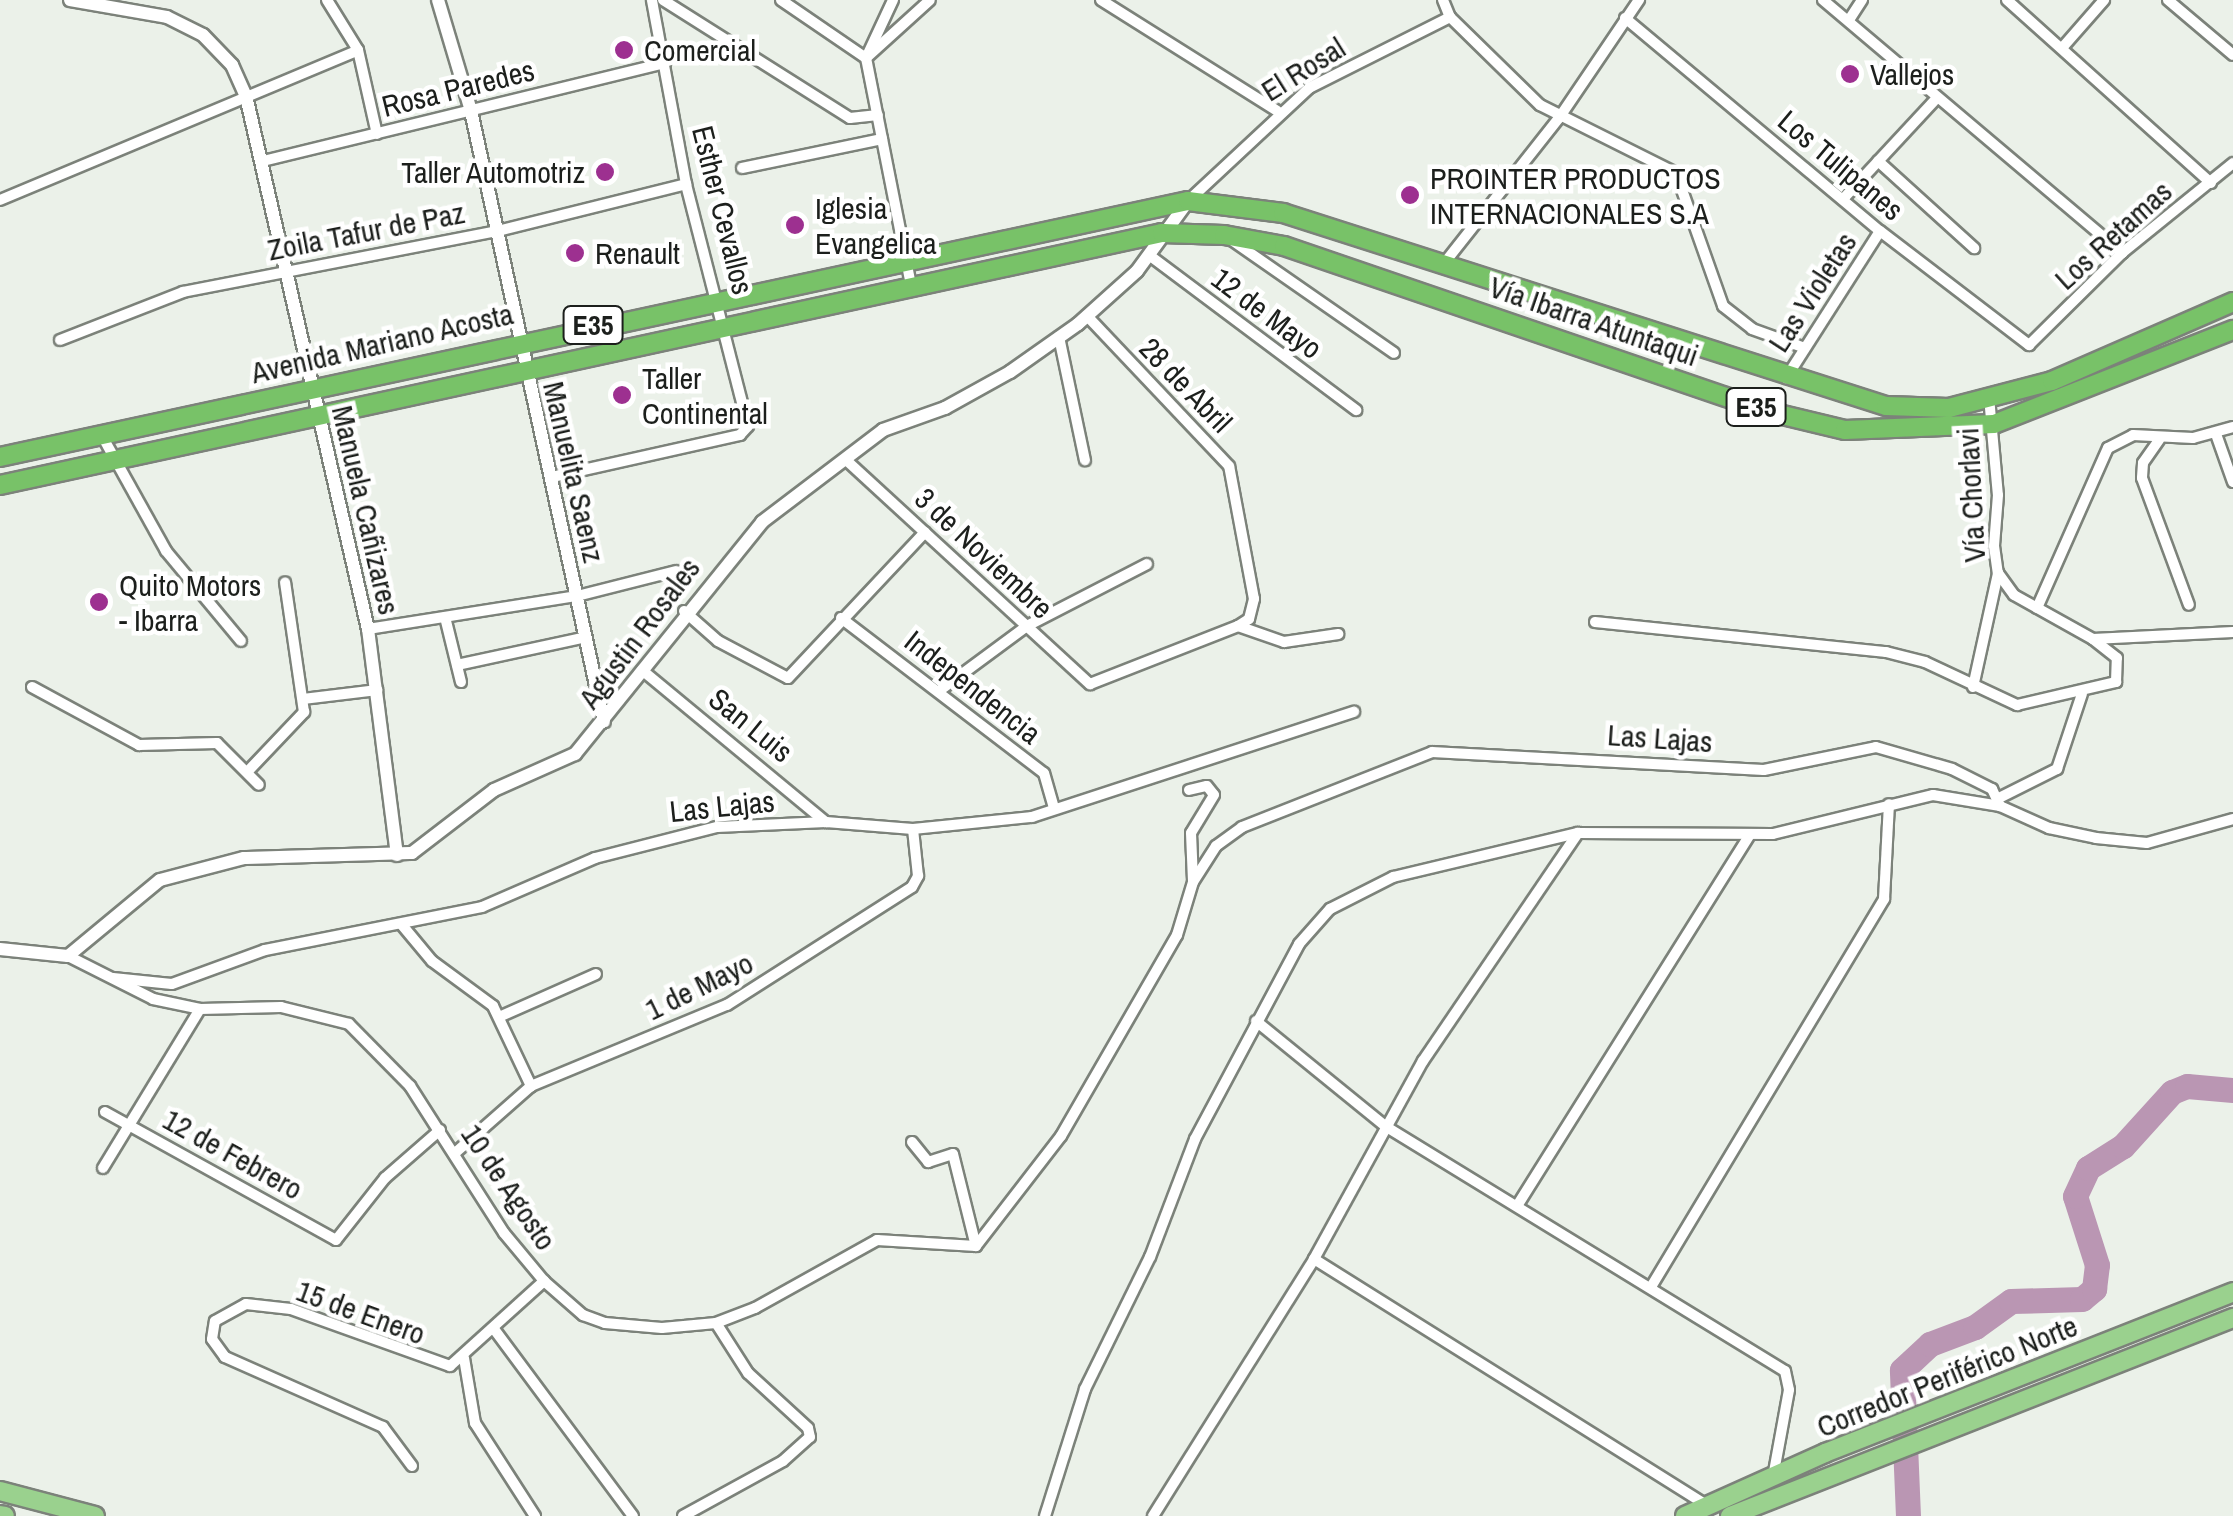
<!DOCTYPE html>
<meta charset="utf-8">
<style>
body{margin:0}
#map{position:relative;width:2233px;height:1516px;overflow:hidden;background:#ebf1e9;font-family:"Archivo Narrow",sans-serif}
div>[style]{position:absolute}
[style*='--x']{left:calc(var(--x)*1px);top:calc(var(--y)*1px);width:calc(var(--w)*1px);rotate:calc(var(--a)*1deg)}
.river>*{height:25px;margin:-12.5px;padding:0 12.5px;transform-origin:12.5px;border-radius:12.5px;background:#ba96b3}
.roads{filter:drop-shadow(2px 0 #7c827a) drop-shadow(-2px 0 #7c827a) drop-shadow(0 2px #7c827a) drop-shadow(0 -2px #7c827a)}
.minor>*{height:10px;margin:-5px;padding:0 5px;transform-origin:5px;border-radius:5px;background:#fff}
.tertiary>*{height:12px;margin:-6px;padding:0 6px;transform-origin:6px;border-radius:6px;background:#fff}
.primary>*{height:18px;margin:-9px;padding:0 9px;transform-origin:9px;border-radius:9px;background:#9ad18e}
.trunk>*{height:18px;margin:-9px;padding:0 9px;transform-origin:9px;border-radius:9px;background:#78c268}
.dots>*{width:28px;height:28px;translate:-50% -50%;box-sizing:border-box;border:5px solid #fff;border-radius:50%}
span{translate:-50% -50%;white-space:nowrap;text-align:center;line-height:1.15;-webkit-text-stroke:9px #fff;paint-order:stroke}
.shield-label span{padding:2px 8px;background:#fff;border:2px solid;border-radius:8px;-webkit-text-stroke-width:0}
.shield-label{font-size:28px;color:#1c1f1c;font-weight:700}
.poi-label{font-size:30px;color:#1c1f1c}
.left{translate:0 -50%;text-align:left}
.right{translate:-100% -50%;text-align:right}
.street-label{font-size:30px;color:#1c1f1c}
</style>
<div id="map">
<div class="river">
<i style="--x:1908;--y:1516;--w:146;--a:-92.4"></i>
<i style="--x:1902;--y:1370;--w:38;--a:-43"></i>
<i style="--x:1930;--y:1344;--w:48;--a:-20.7"></i>
<i style="--x:1975;--y:1327;--w:44;--a:-35.8"></i>
<i style="--x:2011;--y:1301;--w:71;--a:-1.6"></i>
<i style="--x:2082;--y:1299;--w:16;--a:-40"></i>
<i style="--x:2094;--y:1289;--w:24;--a:-83"></i>
<i style="--x:2097;--y:1265;--w:72;--a:-107.7"></i>
<i style="--x:2075;--y:1196;--w:31;--a:-65"></i>
<i style="--x:2088;--y:1168;--w:41;--a:-32.2"></i>
<i style="--x:2123;--y:1146;--w:73;--a:-47.8"></i>
<i style="--x:2172;--y:1092;--w:16;--a:-22"></i>
<i style="--x:2187;--y:1086;--w:46;--a:5"></i>
</div>
<div class="roads">
<div class="minor">
<i style="--x:327;--y:0;--w:59;--a:58.2"></i>
<i style="--x:358;--y:50;--w:86;--a:77.3"></i>
<i style="--x:663;--y:0;--w:221;--a:32.3"></i>
<i style="--x:850;--y:118;--w:28;--a:-6"></i>
<i style="--x:781;--y:0;--w:103;--a:34.3"></i>
<i style="--x:866;--y:58;--w:86;--a:-42.2"></i>
<i style="--x:893;--y:0;--w:64;--a:115"></i>
<i style="--x:866;--y:58;--w:237;--a:78.8"></i>
<i style="--x:1101;--y:0;--w:208;--a:32.2"></i>
<i style="--x:1443;--y:0;--w:18;--a:68"></i>
<i style="--x:1450;--y:17;--w:126;--a:44.4"></i>
<i style="--x:1540;--y:105;--w:152;--a:26.6"></i>
<i style="--x:1676;--y:173;--w:141;--a:70.5"></i>
<i style="--x:1723;--y:306;--w:37;--a:38"></i>
<i style="--x:1752;--y:329;--w:56;--a:19.7"></i>
<i style="--x:1823;--y:0;--w:392;--a:40.2"></i>
<i style="--x:2007;--y:0;--w:274;--a:41.9"></i>
<i style="--x:2168;--y:0;--w:85;--a:40.2"></i>
<i style="--x:1625;--y:18;--w:332;--a:39.9"></i>
<i style="--x:1880;--y:231;--w:188;--a:37.4"></i>
<i style="--x:2029;--y:345;--w:131;--a:-44.7"></i>
<i style="--x:2122;--y:253;--w:143;--a:-39"></i>
<i style="--x:1849;--y:20;--w:24;--a:-57"></i>
<i style="--x:2062;--y:48;--w:64;--a:-48.8"></i>
<i style="--x:263;--y:161;--w:414;--a:-13.7"></i>
<i style="--x:1878;--y:161;--w:130;--a:42.2"></i>
<i style="--x:742;--y:168;--w:143;--a:-11.7"></i>
<i style="--x:1844;--y:198;--w:135;--a:-47.1"></i>
<i style="--x:0;--y:200;--w:388;--a:-22.7"></i>
<i style="--x:1188;--y:201;--w:166;--a:-43"></i>
<i style="--x:1309;--y:88;--w:158;--a:-26.7"></i>
<i style="--x:1233;--y:241;--w:196;--a:34.8"></i>
<i style="--x:1149;--y:255;--w:259;--a:36.8"></i>
<i style="--x:1446;--y:261;--w:182;--a:-51.7"></i>
<i style="--x:1559;--y:118;--w:143;--a:-55.9"></i>
<i style="--x:1059;--y:337;--w:126;--a:78.1"></i>
<i style="--x:60;--y:340;--w:132;--a:-21.3"></i>
<i style="--x:183;--y:292;--w:321;--a:-11"></i>
<i style="--x:498;--y:231;--w:194;--a:-14"></i>
<i style="--x:1786;--y:378;--w:174;--a:-57.4"></i>
<i style="--x:1989;--y:397;--w:98;--a:84.8"></i>
<i style="--x:1998;--y:495;--w:51;--a:94.5"></i>
<i style="--x:1994;--y:546;--w:27;--a:82"></i>
<i style="--x:1998;--y:573;--w:27;--a:54"></i>
<i style="--x:2014;--y:595;--w:90;--a:29.1"></i>
<i style="--x:2093;--y:639;--w:140;--a:-2.9"></i>
<i style="--x:101;--y:434;--w:134;--a:60.9"></i>
<i style="--x:166;--y:551;--w:117;--a:50.2"></i>
<i style="--x:2216;--y:434;--w:51;--a:70.5"></i>
<i style="--x:2159;--y:440;--w:28;--a:125"></i>
<i style="--x:2143;--y:463;--w:15;--a:94"></i>
<i style="--x:2142;--y:478;--w:135;--a:69.7"></i>
<i style="--x:845;--y:459;--w:333;--a:42.6"></i>
<i style="--x:1090;--y:684;--w:159;--a:-21.4"></i>
<i style="--x:1238;--y:626;--w:13;--a:-32"></i>
<i style="--x:1249;--y:619;--w:21;--a:-76"></i>
<i style="--x:1254;--y:599;--w:135;--a:-100.6"></i>
<i style="--x:1229;--y:466;--w:207;--a:-133.4"></i>
<i style="--x:552;--y:477;--w:193;--a:-12.6"></i>
<i style="--x:740;--y:435;--w:12;--a:-48"></i>
<i style="--x:748;--y:426;--w:250;--a:-104.4"></i>
<i style="--x:686;--y:184;--w:187;--a:-100.5"></i>
<i style="--x:2037;--y:608;--w:175;--a:-66.1"></i>
<i style="--x:2108;--y:448;--w:28;--a:-27"></i>
<i style="--x:2133;--y:435;--w:60;--a:2.9"></i>
<i style="--x:2193;--y:438;--w:41;--a:-15.4"></i>
<i style="--x:684;--y:611;--w:45;--a:41.4"></i>
<i style="--x:718;--y:641;--w:79;--a:27.9"></i>
<i style="--x:788;--y:678;--w:200;--a:-46.8"></i>
<i style="--x:445;--y:617;--w:67;--a:76.2"></i>
<i style="--x:841;--y:618;--w:255;--a:37.4"></i>
<i style="--x:1044;--y:773;--w:37;--a:74"></i>
<i style="--x:1595;--y:622;--w:293;--a:5.9"></i>
<i style="--x:1886;--y:652;--w:40;--a:14.4"></i>
<i style="--x:1925;--y:662;--w:102;--a:25.1"></i>
<i style="--x:2017;--y:705;--w:102;--a:-13.1"></i>
<i style="--x:2116;--y:682;--w:24;--a:-88"></i>
<i style="--x:2117;--y:658;--w:31;--a:-142"></i>
<i style="--x:1238;--y:626;--w:49;--a:19.2"></i>
<i style="--x:1284;--y:642;--w:55;--a:-8.4"></i>
<i style="--x:368;--y:629;--w:212;--a:-9"></i>
<i style="--x:577;--y:596;--w:102;--a:-14.2"></i>
<i style="--x:457;--y:665;--w:132;--a:-12.2"></i>
<i style="--x:642;--y:670;--w:239;--a:39.6"></i>
<i style="--x:32;--y:687;--w:122;--a:28.5"></i>
<i style="--x:139;--y:745;--w:78;--a:-1.5"></i>
<i style="--x:217;--y:743;--w:59;--a:45"></i>
<i style="--x:1973;--y:687;--w:117;--a:-77.6"></i>
<i style="--x:939;--y:691;--w:109;--a:-36.5"></i>
<i style="--x:1027;--y:626;--w:135;--a:-27.3"></i>
<i style="--x:303;--y:699;--w:75;--a:-6.9"></i>
<i style="--x:250;--y:769;--w:79;--a:-46.5"></i>
<i style="--x:304;--y:712;--w:131;--a:-98.3"></i>
<i style="--x:1189;--y:790;--w:18;--a:-13"></i>
<i style="--x:1207;--y:786;--w:11;--a:52"></i>
<i style="--x:1214;--y:795;--w:44;--a:121.2"></i>
<i style="--x:1191;--y:833;--w:48;--a:87.6"></i>
<i style="--x:2001;--y:797;--w:63;--a:-26.6"></i>
<i style="--x:2057;--y:769;--w:79;--a:-71.6"></i>
<i style="--x:402;--y:925;--w:47;--a:50.2"></i>
<i style="--x:432;--y:961;--w:76;--a:36.4"></i>
<i style="--x:493;--y:1006;--w:89;--a:64.6"></i>
<i style="--x:68;--y:956;--w:95;--a:26.8"></i>
<i style="--x:153;--y:999;--w:48;--a:12"></i>
<i style="--x:200;--y:1009;--w:81;--a:-1.4"></i>
<i style="--x:281;--y:1007;--w:70;--a:14"></i>
<i style="--x:349;--y:1024;--w:87;--a:45.5"></i>
<i style="--x:410;--y:1086;--w:174;--a:57.4"></i>
<i style="--x:504;--y:1233;--w:62;--a:50.2"></i>
<i style="--x:544;--y:1281;--w:52;--a:41.1"></i>
<i style="--x:583;--y:1315;--w:23;--a:20"></i>
<i style="--x:605;--y:1323;--w:57;--a:5"></i>
<i style="--x:662;--y:1328;--w:54;--a:-5.3"></i>
<i style="--x:716;--y:1323;--w:42;--a:-21"></i>
<i style="--x:755;--y:1308;--w:140;--a:-29.1"></i>
<i style="--x:877;--y:1240;--w:99;--a:3.5"></i>
<i style="--x:976;--y:1246;--w:139;--a:-52.3"></i>
<i style="--x:1061;--y:1136;--w:232;--a:-60"></i>
<i style="--x:1177;--y:935;--w:55;--a:-73.2"></i>
<i style="--x:1193;--y:882;--w:43;--a:-57.4"></i>
<i style="--x:1216;--y:846;--w:32;--a:-36"></i>
<i style="--x:1242;--y:827;--w:204;--a:-21.5"></i>
<i style="--x:1432;--y:752;--w:332;--a:3.1"></i>
<i style="--x:1764;--y:770;--w:114;--a:-11.6"></i>
<i style="--x:1876;--y:747;--w:79;--a:16.1"></i>
<i style="--x:1952;--y:769;--w:45;--a:26.6"></i>
<i style="--x:1992;--y:789;--w:19;--a:65"></i>
<i style="--x:2000;--y:806;--w:54;--a:24.2"></i>
<i style="--x:2049;--y:828;--w:48;--a:12"></i>
<i style="--x:2096;--y:838;--w:51;--a:5.6"></i>
<i style="--x:2147;--y:843;--w:89;--a:-15.6"></i>
<i style="--x:113;--y:978;--w:59;--a:5.8"></i>
<i style="--x:172;--y:984;--w:99;--a:-20.1"></i>
<i style="--x:265;--y:950;--w:221;--a:-11.2"></i>
<i style="--x:482;--y:907;--w:123;--a:-23.4"></i>
<i style="--x:595;--y:858;--w:126;--a:-14.3"></i>
<i style="--x:717;--y:827;--w:109;--a:-2.6"></i>
<i style="--x:826;--y:822;--w:87;--a:4.6"></i>
<i style="--x:913;--y:829;--w:120;--a:-5.8"></i>
<i style="--x:1032;--y:817;--w:339;--a:-18.1"></i>
<i style="--x:499;--y:1017;--w:106;--a:-23.9"></i>
<i style="--x:1256;--y:1021;--w:166;--a:39.1"></i>
<i style="--x:1385;--y:1126;--w:469;--a:31.5"></i>
<i style="--x:1785;--y:1371;--w:19;--a:78"></i>
<i style="--x:1789;--y:1390;--w:88;--a:100.4"></i>
<i style="--x:105;--y:1112;--w:264;--a:29"></i>
<i style="--x:336;--y:1240;--w:79;--a:-51.7"></i>
<i style="--x:385;--y:1178;--w:73;--a:-41.1"></i>
<i style="--x:912;--y:1142;--w:26;--a:51"></i>
<i style="--x:928;--y:1162;--w:26;--a:-18"></i>
<i style="--x:953;--y:1154;--w:95;--a:76"></i>
<i style="--x:455;--y:1153;--w:101;--a:-41.4"></i>
<i style="--x:531;--y:1086;--w:212;--a:-22.5"></i>
<i style="--x:727;--y:1005;--w:219;--a:-32.5"></i>
<i style="--x:912;--y:887;--w:13;--a:-61"></i>
<i style="--x:918;--y:876;--w:47;--a:-96.1"></i>
<i style="--x:103;--y:1168;--w:186;--a:-58.6"></i>
<i style="--x:1517;--y:1206;--w:438;--a:-57.9"></i>
<i style="--x:1314;--y:1259;--w:465;--a:32.1"></i>
<i style="--x:1651;--y:1287;--w:453;--a:-59"></i>
<i style="--x:1884;--y:899;--w:95;--a:-87"></i>
<i style="--x:494;--y:1329;--w:233;--a:53.4"></i>
<i style="--x:464;--y:1358;--w:66;--a:80.4"></i>
<i style="--x:475;--y:1423;--w:111;--a:57.2"></i>
<i style="--x:412;--y:1466;--w:49;--a:-126.6"></i>
<i style="--x:383;--y:1427;--w:173;--a:-156.1"></i>
<i style="--x:225;--y:1357;--w:22;--a:-126"></i>
<i style="--x:212;--y:1339;--w:18;--a:-81"></i>
<i style="--x:215;--y:1321;--w:35;--a:-29"></i>
<i style="--x:246;--y:1304;--w:45;--a:6.3"></i>
<i style="--x:291;--y:1309;--w:169;--a:19.7"></i>
<i style="--x:450;--y:1366;--w:127;--a:-42.1"></i>
<i style="--x:683;--y:1516;--w:114;--a:-28.8"></i>
<i style="--x:783;--y:1461;--w:36;--a:-42"></i>
<i style="--x:810;--y:1437;--w:9;--a:-103"></i>
<i style="--x:808;--y:1428;--w:81;--a:-137.5"></i>
<i style="--x:748;--y:1373;--w:59;--a:-122.6"></i>
<i style="--x:1045;--y:1516;--w:133;--a:-72.5"></i>
<i style="--x:1085;--y:1389;--w:147;--a:-63.8"></i>
<i style="--x:1150;--y:1257;--w:126;--a:-69.1"></i>
<i style="--x:1195;--y:1139;--w:221;--a:-61.9"></i>
<i style="--x:1299;--y:944;--w:47;--a:-48.5"></i>
<i style="--x:1330;--y:909;--w:71;--a:-26.9"></i>
<i style="--x:1393;--y:877;--w:190;--a:-13.4"></i>
<i style="--x:1153;--y:1516;--w:303;--a:-57.9"></i>
<i style="--x:1314;--y:1259;--w:226;--a:-61.2"></i>
<i style="--x:1423;--y:1061;--w:276;--a:-55.8"></i>
<i style="--x:1578;--y:833;--w:195;--a:0.3"></i>
<i style="--x:1773;--y:834;--w:165;--a:-13.7"></i>
<i style="--x:1933;--y:795;--w:68;--a:9.3"></i>
</div>
<div class="tertiary">
<i style="--x:70;--y:0;--w:98;--a:9.9"></i>
<i style="--x:167;--y:17;--w:40;--a:26.6"></i>
<i style="--x:203;--y:35;--w:42;--a:46"></i>
<i style="--x:232;--y:65;--w:34;--a:66"></i>
<i style="--x:246;--y:96;--w:547;--a:77.11"></i>
<i style="--x:368;--y:629;--w:228;--a:82.7"></i>
<i style="--x:438;--y:0;--w:116;--a:73.4"></i>
<i style="--x:471;--y:111;--w:625;--a:77.72"></i>
<i style="--x:0;--y:949;--w:68;--a:5.9"></i>
<i style="--x:68;--y:956;--w:119;--a:-39.6"></i>
<i style="--x:160;--y:880;--w:87;--a:-14.7"></i>
<i style="--x:244;--y:858;--w:168;--a:-1.7"></i>
<i style="--x:412;--y:853;--w:103;--a:-37.5"></i>
<i style="--x:494;--y:790;--w:89;--a:-24"></i>
<i style="--x:575;--y:754;--w:298;--a:-51.1"></i>
<i style="--x:762;--y:522;--w:152;--a:-37.2"></i>
<i style="--x:883;--y:430;--w:66;--a:-19.5"></i>
<i style="--x:945;--y:408;--w:74;--a:-29"></i>
<i style="--x:1010;--y:372;--w:83;--a:-35.2"></i>
<i style="--x:1078;--y:324;--w:79;--a:-41.9"></i>
<i style="--x:1137;--y:271;--w:87;--a:-53.9"></i>
</div>
<div class="primary">
<i style="--x:0;--y:1491;--w:98;--a:14.7"></i>
<i style="--x:0;--y:1515;--w:5;--a:11"></i>
<i style="--x:1685;--y:1516;--w:154;--a:-24.2"></i>
<i style="--x:1825;--y:1453;--w:439;--a:-21.5"></i>
<i style="--x:1730;--y:1516;--w:541;--a:-21.49"></i>
</div>
<div class="trunk">
<i style="--x:0;--y:457;--w:1215;--a:-12.16"></i>
<i style="--x:1188;--y:201;--w:96;--a:7.2"></i>
<i style="--x:1283;--y:213;--w:633;--a:17.75"></i>
<i style="--x:1886;--y:406;--w:63;--a:1.8"></i>
<i style="--x:1949;--y:408;--w:106;--a:-14.7"></i>
<i style="--x:2052;--y:381;--w:197;--a:-23.6"></i>
<i style="--x:0;--y:485;--w:1189;--a:-12.24"></i>
<i style="--x:1162;--y:233;--w:62;--a:1.8"></i>
<i style="--x:1224;--y:235;--w:61;--a:10.4"></i>
<i style="--x:1284;--y:246;--w:514;--a:18.86"></i>
<i style="--x:1770;--y:412;--w:77;--a:13.5"></i>
<i style="--x:1845;--y:430;--w:149;--a:-2.3"></i>
<i style="--x:1994;--y:424;--w:257;--a:-21.5"></i>
</div>
</div>
<div class="dots">
<i style="left:624px;top:50px;background:#9d3090"></i>
<i style="left:1850px;top:74px;background:#9d3090"></i>
<i style="left:605px;top:172px;background:#9d3090"></i>
<i style="left:1410px;top:195px;background:#9d3090"></i>
<i style="left:795px;top:225px;background:#9d3090"></i>
<i style="left:575px;top:253px;background:#9d3090"></i>
<i style="left:622px;top:395px;background:#9d3090"></i>
<i style="left:99px;top:602px;background:#9d3090"></i>
</div>
<div class="shield-label">
<span style="left:593px;top:325px">E35</span>
<span style="left:1756px;top:407px">E35</span>
</div>
<div class="poi-label">
<span class="left" style="left:644px;top:50px">Comercial</span>
<span class="left" style="left:1870px;top:74px">Vallejos</span>
<span class="right" style="left:585px;top:172px">Taller Automotriz</span>
<span class="left" style="left:1430px;top:195px">PROINTER PRODUCTOS<br>INTERNACIONALES S.A</span>
<span class="left" style="left:815px;top:225px">Iglesia<br>Evangelica</span>
<span class="left" style="left:595px;top:253px">Renault</span>
<span class="left" style="left:642px;top:395px">Taller<br>Continental</span>
<span class="left" style="left:119px;top:602px">Quito Motors<br>- Ibarra</span>
</div>
<div class="street-label">
<span style="left:1303px;top:69px;rotate:-32deg">El Rosal</span>
<span style="left:458px;top:88px;rotate:-14deg">Rosa Paredes</span>
<span style="left:1841px;top:165px;rotate:40deg">Los Tulipanes</span>
<span style="left:723px;top:210px;rotate:76deg">Esther Cevallos</span>
<span style="left:366px;top:231px;rotate:-11deg">Zoila Tafur de Paz</span>
<span style="left:2113px;top:235px;rotate:-42deg">Los Retamas</span>
<span style="left:1812px;top:292px;rotate:-57deg">Las Violetas</span>
<span style="left:1267px;top:313px;rotate:37deg">12 de Mayo</span>
<span style="left:1594px;top:321px;rotate:19deg">Vía Ibarra Atuntaqui</span>
<span style="left:382px;top:343px;rotate:-13deg">Avenida Mariano Acosta</span>
<span style="left:1186px;top:385px;rotate:46deg">28 de Abril</span>
<span style="left:574px;top:472px;rotate:77deg">Manuelita Saenz</span>
<span style="left:1971px;top:495px;rotate:-93deg">Vía Chorlavi</span>
<span style="left:366px;top:510px;rotate:77deg">Manuela Cañizares</span>
<span style="left:984px;top:553px;rotate:43deg">3 de Noviembre</span>
<span style="left:639px;top:633px;rotate:-53deg">Agustin Rosales</span>
<span style="left:973px;top:687px;rotate:38deg">Independencia</span>
<span style="left:751px;top:725px;rotate:39deg">San Luis</span>
<span style="left:1660px;top:738px;rotate:4deg">Las Lajas</span>
<span style="left:722px;top:806px;rotate:-6deg">Las Lajas</span>
<span style="left:699px;top:986px;rotate:-26deg">1 de Mayo</span>
<span style="left:233px;top:1154px;rotate:29deg">12 de Febrero</span>
<span style="left:509px;top:1187px;rotate:56deg">10 de Agosto</span>
<span style="left:361px;top:1312px;rotate:20deg">15 de Enero</span>
<span style="left:1947px;top:1376px;rotate:-22deg">Corredor Periférico Norte</span>
</div>
</div>
